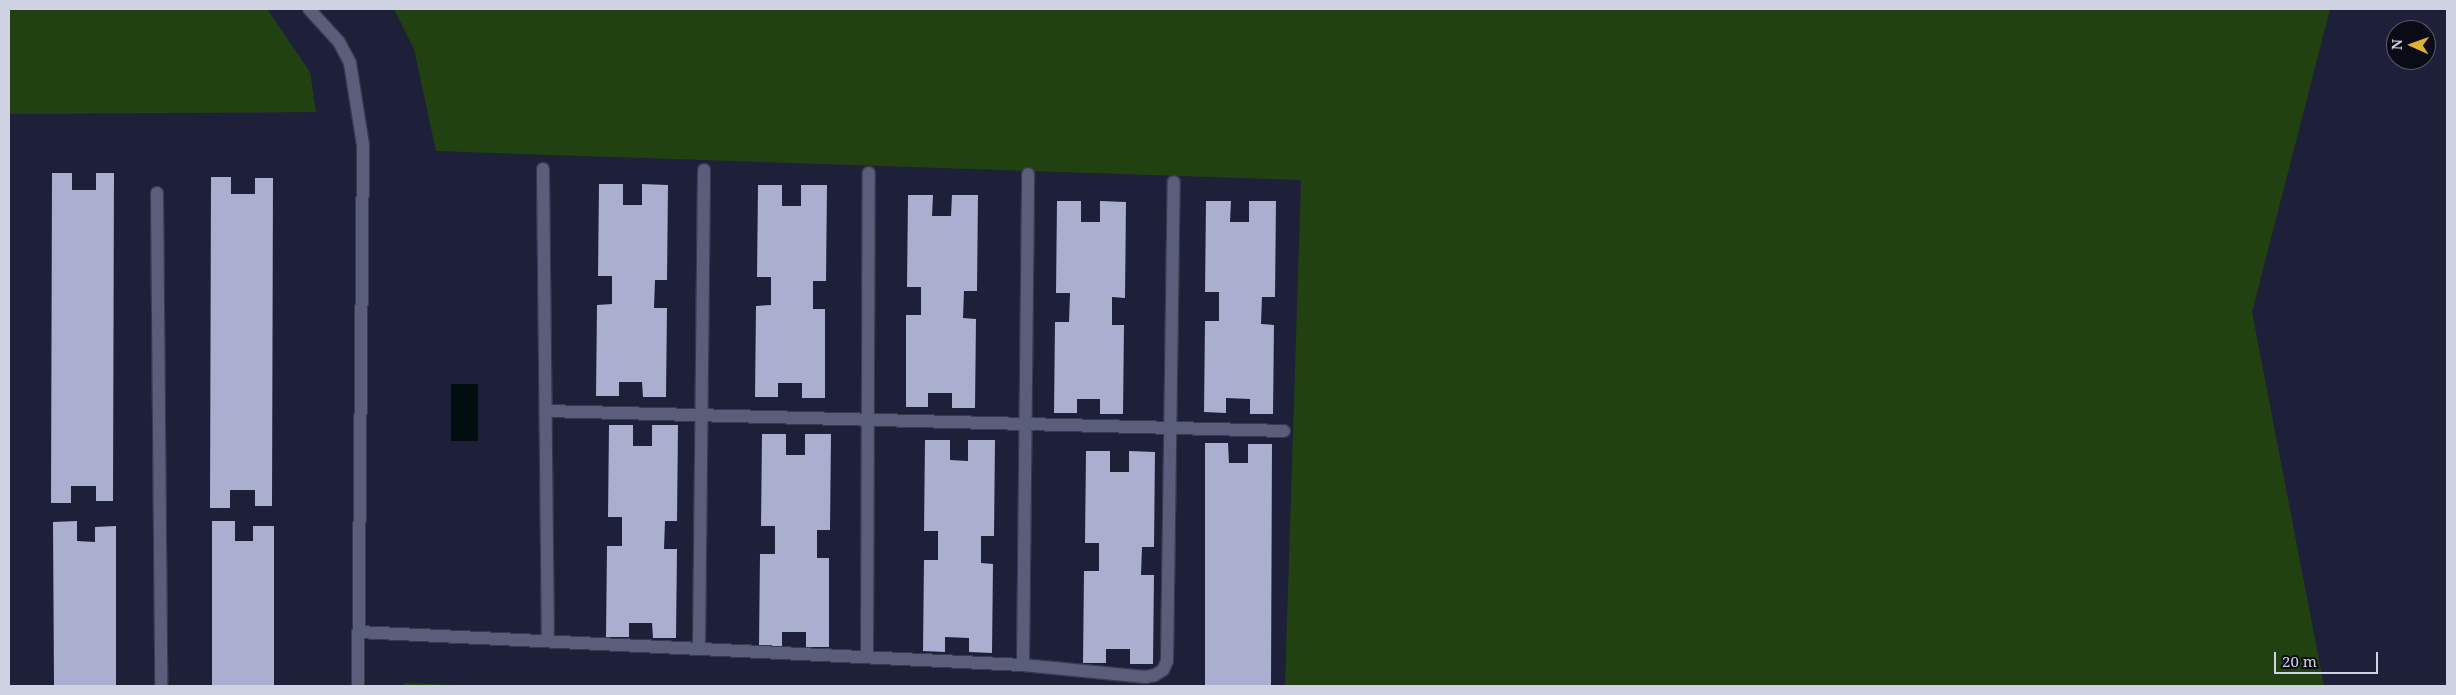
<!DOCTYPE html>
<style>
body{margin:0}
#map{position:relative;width:2456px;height:695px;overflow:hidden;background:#1e203a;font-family:"Noto Serif",serif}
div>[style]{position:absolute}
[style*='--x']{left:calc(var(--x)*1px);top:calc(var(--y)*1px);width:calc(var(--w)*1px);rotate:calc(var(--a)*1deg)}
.green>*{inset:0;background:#224111}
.water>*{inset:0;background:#010e0f;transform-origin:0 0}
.building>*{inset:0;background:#aaaecf}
.roads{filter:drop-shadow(1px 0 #39394f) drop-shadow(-1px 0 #39394f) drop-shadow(0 1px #39394f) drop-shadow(0 -1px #39394f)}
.lane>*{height:12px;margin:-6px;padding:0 6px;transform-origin:6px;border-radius:6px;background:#5a5e7b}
span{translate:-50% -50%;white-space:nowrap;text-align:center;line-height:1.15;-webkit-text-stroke:5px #0a0b16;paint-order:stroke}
.frame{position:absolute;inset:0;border:10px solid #cfd2e3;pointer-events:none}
.north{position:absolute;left:2386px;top:20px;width:50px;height:50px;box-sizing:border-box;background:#0a0b16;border:1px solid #595b68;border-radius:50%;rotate:272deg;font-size:14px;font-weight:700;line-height:20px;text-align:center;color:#cfd2e3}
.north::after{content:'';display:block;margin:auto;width:18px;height:22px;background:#ddb133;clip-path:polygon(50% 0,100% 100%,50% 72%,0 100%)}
.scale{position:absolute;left:2274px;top:652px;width:104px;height:22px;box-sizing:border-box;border:2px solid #cfd2e3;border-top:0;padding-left:6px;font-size:15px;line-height:18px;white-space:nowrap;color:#cfd2e3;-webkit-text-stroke:4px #0a0b16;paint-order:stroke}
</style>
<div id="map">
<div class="green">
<i style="clip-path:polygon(9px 9px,267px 9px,310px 72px,316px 112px,9px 114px)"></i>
<i style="clip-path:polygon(394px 9px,2330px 9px,2252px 312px,2324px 686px,1285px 686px,1301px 180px,436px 151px,414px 49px)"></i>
<i style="clip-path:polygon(405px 683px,485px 686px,402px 686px)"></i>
</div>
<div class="water">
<i style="left:451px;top:384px;width:27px;height:57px"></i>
</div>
<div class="building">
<i style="clip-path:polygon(52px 173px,72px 173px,72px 190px,96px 190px,96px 173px,114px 173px,113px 501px,96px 501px,96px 486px,71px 486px,71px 503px,51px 503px)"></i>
<i style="clip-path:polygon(211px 177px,231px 177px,231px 194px,255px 194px,255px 178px,273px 178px,272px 506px,255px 506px,255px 490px,230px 490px,230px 508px,210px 508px)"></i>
<i style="clip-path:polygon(599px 184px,623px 184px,623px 205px,642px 205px,642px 184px,668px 185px,667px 280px,655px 280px,654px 308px,667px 308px,666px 397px,643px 397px,642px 382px,619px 382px,619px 396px,596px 396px,597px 305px,612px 304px,612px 276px,598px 276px)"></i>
<i style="clip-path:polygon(758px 185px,782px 185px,782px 206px,801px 206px,801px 185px,827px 185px,826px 281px,813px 281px,813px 309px,825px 309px,825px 398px,802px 398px,802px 383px,778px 383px,778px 397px,755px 397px,756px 306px,771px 305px,771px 277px,757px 277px)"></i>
<i style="clip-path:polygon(908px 195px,933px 195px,932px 216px,951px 216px,952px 195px,978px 195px,977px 291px,964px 291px,963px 318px,976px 319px,975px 408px,952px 408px,952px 393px,928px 393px,928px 407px,906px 407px,906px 315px,921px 315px,921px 287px,907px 287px)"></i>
<i style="clip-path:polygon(1057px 201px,1081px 201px,1081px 222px,1100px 222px,1100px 201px,1126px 202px,1125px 298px,1112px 297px,1112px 325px,1124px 325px,1123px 414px,1100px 414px,1100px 399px,1077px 399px,1077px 413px,1054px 413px,1055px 322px,1069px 322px,1070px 293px,1056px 293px)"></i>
<i style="clip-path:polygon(1206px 201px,1231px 201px,1230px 222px,1249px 222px,1249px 201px,1276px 201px,1275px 297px,1262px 297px,1261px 324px,1274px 325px,1273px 414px,1250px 414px,1250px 399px,1226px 398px,1226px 413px,1204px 412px,1205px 321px,1219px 321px,1219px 292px,1205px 292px)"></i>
<i style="clip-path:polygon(609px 425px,633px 425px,633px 446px,652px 446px,652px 425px,678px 425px,677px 521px,665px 521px,664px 549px,677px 549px,676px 638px,653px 638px,652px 623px,629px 623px,629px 637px,606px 637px,607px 546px,622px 546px,622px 517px,608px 517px)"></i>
<i style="clip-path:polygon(762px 434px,786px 434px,786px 455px,805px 455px,805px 434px,831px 434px,830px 530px,817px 530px,817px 558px,829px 558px,829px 647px,806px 647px,806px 632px,782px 632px,782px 646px,759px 646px,760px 554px,775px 554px,775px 526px,761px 526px)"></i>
<i style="clip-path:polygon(925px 440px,950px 440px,950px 460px,968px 461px,968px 440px,995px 440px,994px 536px,981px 536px,981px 563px,993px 564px,992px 653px,969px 652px,969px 638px,945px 637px,945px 652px,923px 651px,924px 560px,938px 560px,938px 531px,924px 531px)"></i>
<i style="clip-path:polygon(1205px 443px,1228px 443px,1229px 463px,1248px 463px,1248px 444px,1272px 444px,1271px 686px,1205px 686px)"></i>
<i style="clip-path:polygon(1086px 451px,1110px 451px,1110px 472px,1129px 472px,1129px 451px,1155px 452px,1154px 547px,1142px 547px,1141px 575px,1154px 575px,1153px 664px,1130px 664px,1130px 649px,1106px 649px,1106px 663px,1083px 663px,1084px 571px,1099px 571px,1099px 543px,1085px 543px)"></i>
<i style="clip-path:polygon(77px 521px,77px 541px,95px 542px,95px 527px,116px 526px,116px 686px,54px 686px,53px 522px)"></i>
<i style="clip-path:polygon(212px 521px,235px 521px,235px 541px,253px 541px,253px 526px,274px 526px,274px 686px,212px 686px)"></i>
</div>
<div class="roads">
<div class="lane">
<i style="--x:309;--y:9;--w:45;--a:47.7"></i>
<i style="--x:339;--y:42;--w:24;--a:62"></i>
<i style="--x:350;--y:63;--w:83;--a:81"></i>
<i style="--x:363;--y:145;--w:541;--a:90.53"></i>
<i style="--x:543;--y:169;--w:471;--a:89.4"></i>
<i style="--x:157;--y:193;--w:493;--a:89.5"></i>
<i style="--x:546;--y:411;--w:738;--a:1.55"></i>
<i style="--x:359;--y:632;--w:665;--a:2.85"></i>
<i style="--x:1023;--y:665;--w:123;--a:5.6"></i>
<i style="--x:1145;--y:677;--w:10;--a:-11"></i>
<i style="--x:1155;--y:675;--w:9;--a:-32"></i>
<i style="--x:1163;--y:670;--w:10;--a:-66"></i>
<i style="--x:1167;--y:661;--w:479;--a:-89.2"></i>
<i style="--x:699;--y:649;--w:479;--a:-89.4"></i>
<i style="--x:867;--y:657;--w:484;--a:-89.8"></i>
<i style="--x:1023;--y:665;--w:491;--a:-89.4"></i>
</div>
</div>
<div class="frame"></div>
<div class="north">N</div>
<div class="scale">20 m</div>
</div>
